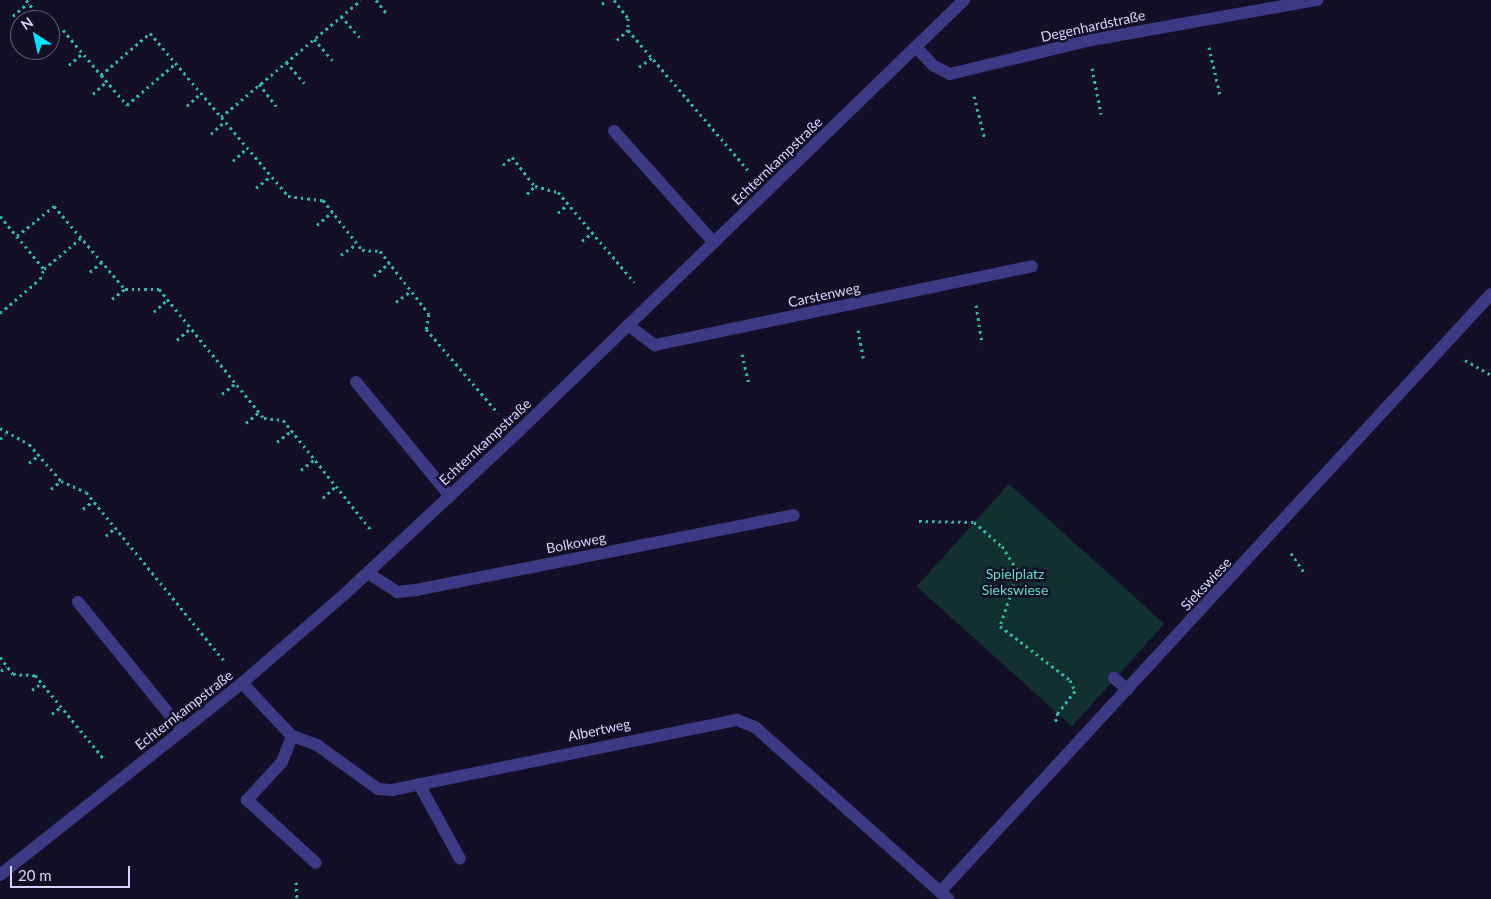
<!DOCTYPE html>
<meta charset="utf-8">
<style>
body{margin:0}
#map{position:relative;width:1491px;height:899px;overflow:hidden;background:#130f26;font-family:Lato,sans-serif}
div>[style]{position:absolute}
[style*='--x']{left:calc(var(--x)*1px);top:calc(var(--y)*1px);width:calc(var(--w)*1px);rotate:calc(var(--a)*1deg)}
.green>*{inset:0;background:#12302f;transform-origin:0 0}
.path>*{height:3px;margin-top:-1.5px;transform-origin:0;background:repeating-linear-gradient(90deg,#2fb8b0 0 2.5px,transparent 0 6.5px)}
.minor>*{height:12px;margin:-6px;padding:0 6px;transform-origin:6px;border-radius:6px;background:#3d3a85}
span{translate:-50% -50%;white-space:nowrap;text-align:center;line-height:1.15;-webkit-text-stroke:5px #130f26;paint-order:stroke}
.street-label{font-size:14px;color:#d9d4ff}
.park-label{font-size:14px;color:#5fe0c0}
.north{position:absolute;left:10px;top:10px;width:50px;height:50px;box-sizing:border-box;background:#130f26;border:1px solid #625e7d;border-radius:50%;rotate:325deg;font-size:14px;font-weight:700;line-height:20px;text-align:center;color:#d9d4ff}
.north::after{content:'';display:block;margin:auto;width:18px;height:22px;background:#00e5ff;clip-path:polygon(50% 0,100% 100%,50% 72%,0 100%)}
.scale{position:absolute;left:10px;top:866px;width:120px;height:22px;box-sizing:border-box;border:2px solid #d9d4ff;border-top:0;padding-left:6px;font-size:15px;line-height:18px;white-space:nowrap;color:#d9d4ff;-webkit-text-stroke:4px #130f26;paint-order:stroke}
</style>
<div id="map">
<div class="green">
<i style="left:1009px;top:484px;width:209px;height:138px;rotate:42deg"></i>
</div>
<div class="path">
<i style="--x:26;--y:0;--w:26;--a:51"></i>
<i style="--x:376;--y:0;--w:18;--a:52"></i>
<i style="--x:614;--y:0;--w:23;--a:52"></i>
<i style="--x:628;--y:18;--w:12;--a:90"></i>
<i style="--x:628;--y:30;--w:184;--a:49.4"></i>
<i style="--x:602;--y:4;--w:6;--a:-39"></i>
<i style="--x:13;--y:16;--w:20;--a:-41"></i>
<i style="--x:341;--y:16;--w:28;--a:49"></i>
<i style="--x:50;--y:29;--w:13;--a:4"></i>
<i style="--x:63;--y:30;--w:59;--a:49.8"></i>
<i style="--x:101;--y:75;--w:65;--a:-40.6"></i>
<i style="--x:150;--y:33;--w:214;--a:49.7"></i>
<i style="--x:288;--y:196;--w:35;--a:7"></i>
<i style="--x:323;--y:200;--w:63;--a:52"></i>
<i style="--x:362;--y:250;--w:18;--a:3"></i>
<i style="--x:380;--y:251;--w:80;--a:52.1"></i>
<i style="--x:429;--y:314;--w:15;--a:101"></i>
<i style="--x:426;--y:329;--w:111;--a:49.4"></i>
<i style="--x:314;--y:39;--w:28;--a:49"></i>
<i style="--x:617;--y:40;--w:15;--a:-42"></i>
<i style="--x:1209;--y:47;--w:49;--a:77.1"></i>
<i style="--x:286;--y:62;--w:28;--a:49"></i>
<i style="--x:69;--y:65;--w:18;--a:-41"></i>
<i style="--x:639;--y:67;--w:16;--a:-35"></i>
<i style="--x:1092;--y:68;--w:47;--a:78.9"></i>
<i style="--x:101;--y:75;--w:40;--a:49"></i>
<i style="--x:127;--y:105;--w:65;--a:-40.6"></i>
<i style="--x:259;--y:84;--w:28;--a:52"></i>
<i style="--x:93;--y:94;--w:19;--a:-43"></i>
<i style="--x:974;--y:96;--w:44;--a:75.7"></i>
<i style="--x:187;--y:106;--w:19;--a:-43"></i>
<i style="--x:221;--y:117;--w:182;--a:-39.9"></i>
<i style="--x:211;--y:134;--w:19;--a:-43"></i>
<i style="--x:233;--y:161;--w:19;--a:-43"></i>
<i style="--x:503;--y:165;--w:12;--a:-42"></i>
<i style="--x:512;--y:157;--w:37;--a:52"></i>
<i style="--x:535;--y:186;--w:24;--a:15"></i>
<i style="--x:558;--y:192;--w:118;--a:49.8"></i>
<i style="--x:256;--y:188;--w:19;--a:-39"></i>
<i style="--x:527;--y:194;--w:11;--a:-45"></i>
<i style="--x:558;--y:213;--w:13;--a:-42"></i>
<i style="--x:0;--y:216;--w:69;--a:50.3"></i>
<i style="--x:44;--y:269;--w:48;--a:-40"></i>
<i style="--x:317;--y:225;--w:20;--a:-41"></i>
<i style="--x:17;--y:236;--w:48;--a:-39"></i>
<i style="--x:54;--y:206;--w:109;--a:49.5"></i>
<i style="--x:125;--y:289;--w:34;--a:0"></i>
<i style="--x:159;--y:289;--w:166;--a:50.9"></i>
<i style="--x:264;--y:418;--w:19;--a:6"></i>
<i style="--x:283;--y:420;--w:142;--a:51.3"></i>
<i style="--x:582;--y:241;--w:14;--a:-39"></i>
<i style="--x:341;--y:255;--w:19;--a:-35"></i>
<i style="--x:90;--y:272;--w:16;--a:-40"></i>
<i style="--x:374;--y:276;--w:20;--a:-41"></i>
<i style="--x:112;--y:299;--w:16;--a:-38"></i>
<i style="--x:396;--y:302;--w:19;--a:-36"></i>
<i style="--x:976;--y:305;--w:39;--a:81"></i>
<i style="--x:154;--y:312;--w:19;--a:-43"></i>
<i style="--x:0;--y:313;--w:52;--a:-40.4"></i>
<i style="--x:40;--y:279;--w:11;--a:-68"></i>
<i style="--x:858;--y:330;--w:32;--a:79"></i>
<i style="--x:177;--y:340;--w:18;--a:-41"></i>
<i style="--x:742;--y:354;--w:32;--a:77"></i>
<i style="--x:1465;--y:360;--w:30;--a:30"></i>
<i style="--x:222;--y:394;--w:18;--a:-38"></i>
<i style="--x:246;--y:423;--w:17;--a:-40"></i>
<i style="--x:0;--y:428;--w:33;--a:29"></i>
<i style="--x:29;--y:444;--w:49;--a:49.1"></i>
<i style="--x:61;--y:481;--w:27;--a:24"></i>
<i style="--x:86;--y:492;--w:220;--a:50.7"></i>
<i style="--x:0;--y:439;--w:7;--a:-45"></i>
<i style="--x:277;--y:442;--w:18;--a:-38"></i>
<i style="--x:29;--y:463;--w:13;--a:-39"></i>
<i style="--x:301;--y:470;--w:16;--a:-38"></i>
<i style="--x:51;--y:489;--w:13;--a:-39"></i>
<i style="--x:323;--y:498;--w:16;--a:-43"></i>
<i style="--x:83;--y:509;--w:13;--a:-39"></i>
<i style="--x:919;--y:521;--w:55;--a:1"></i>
<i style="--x:974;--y:522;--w:37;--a:41"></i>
<i style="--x:1002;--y:546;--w:31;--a:58"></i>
<i style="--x:1018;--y:572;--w:57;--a:108.4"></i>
<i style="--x:1000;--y:626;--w:88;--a:37.6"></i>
<i style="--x:1070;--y:680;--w:12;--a:66"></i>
<i style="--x:1075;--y:691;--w:28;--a:128"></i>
<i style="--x:1058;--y:713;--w:7;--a:117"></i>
<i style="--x:1055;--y:719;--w:6;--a:45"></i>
<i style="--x:106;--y:536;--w:12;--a:-42"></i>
<i style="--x:1291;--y:553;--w:22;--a:56"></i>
<i style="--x:0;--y:657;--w:21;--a:53"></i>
<i style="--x:13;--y:674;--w:22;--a:3"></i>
<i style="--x:35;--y:675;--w:109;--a:50.6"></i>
<i style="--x:1;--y:671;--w:7;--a:-34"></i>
<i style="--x:32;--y:690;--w:12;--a:-35"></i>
<i style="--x:52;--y:714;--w:11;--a:-38"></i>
<i style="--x:296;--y:882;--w:17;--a:87"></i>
</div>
<div class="minor">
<i style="--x:916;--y:47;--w:26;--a:47"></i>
<i style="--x:934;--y:66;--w:18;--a:27"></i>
<i style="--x:950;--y:74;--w:140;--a:-13.6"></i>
<i style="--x:1086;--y:41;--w:235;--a:-10.1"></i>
<i style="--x:614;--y:131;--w:150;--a:48.2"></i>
<i style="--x:628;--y:325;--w:34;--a:37"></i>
<i style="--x:655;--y:345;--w:385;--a:-11.8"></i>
<i style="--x:356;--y:382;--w:148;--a:50.5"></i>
<i style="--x:368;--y:573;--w:35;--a:33"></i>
<i style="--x:397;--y:592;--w:19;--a:-6"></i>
<i style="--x:416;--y:590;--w:385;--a:-11.2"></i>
<i style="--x:78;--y:602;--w:165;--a:50.9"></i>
<i style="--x:1114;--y:678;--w:18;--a:41"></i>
<i style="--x:242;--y:683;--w:73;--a:46.7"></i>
<i style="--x:292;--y:736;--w:27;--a:20"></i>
<i style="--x:317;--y:745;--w:75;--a:35.8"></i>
<i style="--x:378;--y:789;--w:14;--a:4"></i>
<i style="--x:392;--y:790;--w:352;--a:-11.5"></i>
<i style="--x:737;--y:720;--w:19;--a:21"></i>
<i style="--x:755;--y:727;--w:259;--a:41.7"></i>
<i style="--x:292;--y:736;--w:28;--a:111"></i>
<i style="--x:282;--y:762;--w:52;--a:132.6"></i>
<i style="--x:247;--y:800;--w:93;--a:42.4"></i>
<i style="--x:419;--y:784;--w:85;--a:61.3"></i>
<i style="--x:0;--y:875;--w:309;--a:-38.4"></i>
<i style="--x:242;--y:683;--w:139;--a:-40.9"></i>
<i style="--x:347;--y:592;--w:231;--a:-43.1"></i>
<i style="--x:516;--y:434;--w:624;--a:-44.09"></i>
<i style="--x:940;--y:892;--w:813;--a:-47.34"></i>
</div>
<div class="street-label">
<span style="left:1093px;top:26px;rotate:-12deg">Degenhardstraße</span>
<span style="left:777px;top:161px;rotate:-44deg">Echternkampstraße</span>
<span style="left:824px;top:295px;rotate:-12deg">Carstenweg</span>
<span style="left:485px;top:442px;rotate:-43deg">Echternkampstraße</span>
<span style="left:576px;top:543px;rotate:-11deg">Bolkoweg</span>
<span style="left:1206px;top:584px;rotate:-47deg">Siekswiese</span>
<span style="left:184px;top:710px;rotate:-38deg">Echternkampstraße</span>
<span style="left:599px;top:730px;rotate:-12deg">Albertweg</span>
</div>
<div class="park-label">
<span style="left:1015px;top:582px">Spielplatz<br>Siekswiese</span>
</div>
<div class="north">N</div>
<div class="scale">20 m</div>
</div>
